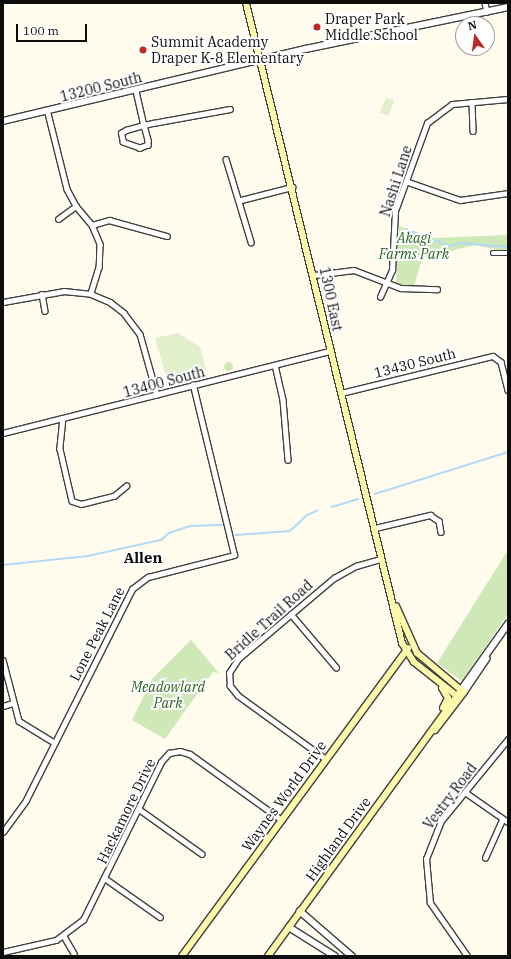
<!DOCTYPE html>
<style>
body{margin:0}
#map{position:relative;width:511px;height:959px;overflow:hidden;background:#fffcee;font-family:"IBM Plex Serif",serif}
div>[style]{position:absolute}
[style*='--x']{left:calc(var(--x)*1px);top:calc(var(--y)*1px);width:calc(var(--w)*1px);rotate:calc(var(--a)*1deg)}
.green>*{inset:0;background:#cfe8b8}
.round{border-radius:50%}
.pitch>*{inset:0;background:#e1f0ca;transform-origin:0 0}
.stream>*{height:1.5px;margin:-0.75px;padding:0 0.75px;transform-origin:0.75px;border-radius:0.75px;background:#b3d9f5}
.roads{filter:drop-shadow(1px 0 #404040) drop-shadow(-1px 0 #404040) drop-shadow(0 1px #404040) drop-shadow(0 -1px #404040)}
.minor>*{height:4.5px;margin:-2.25px;padding:0 2.25px;transform-origin:2.25px;border-radius:2.25px;background:#fff}
.tertiary>*{height:5.5px;margin:-2.75px;padding:0 2.75px;transform-origin:2.75px;border-radius:2.75px;background:#fff}
.secondary>*{height:6px;margin:-3px;padding:0 3px;transform-origin:3px;border-radius:3px;background:#fdf9aa}
.dots>*{width:11px;height:11px;translate:-50% -50%;box-sizing:border-box;border:2px solid #fff;border-radius:50%}
span{translate:-50% -50%;white-space:nowrap;text-align:center;line-height:1.15;-webkit-text-stroke:4px #fff;paint-order:stroke}
.poi-label{font-size:14px;color:#0d0d0d}
.left{translate:0 -50%;text-align:left}
.street-label{font-size:14px;color:#0d0d0d}
.park-label{font-size:14px;color:#29641f;font-style:italic}
.neighbourhood-label{font-size:15px;color:#0d0d0d;font-weight:700}
.frame{position:absolute;inset:0;border:4px solid #0d0d0d;pointer-events:none}
.north{position:absolute;left:455px;top:16px;width:40px;height:40px;box-sizing:border-box;background:#fff;border:1px solid #9e9e9e;border-radius:50%;rotate:346deg;font-size:11px;font-weight:700;line-height:16px;text-align:center;color:#0d0d0d}
.north::after{content:'';display:block;margin:auto;width:14px;height:18px;background:#bb2827;clip-path:polygon(50% 0,100% 100%,50% 72%,0 100%)}
.scale{position:absolute;left:16px;top:24px;width:71px;height:18px;box-sizing:border-box;border:2px solid #0d0d0d;border-top:0;padding-left:5px;font-size:12px;line-height:14px;white-space:nowrap;color:#0d0d0d;-webkit-text-stroke:3px #fff;paint-order:stroke}
</style>
<div id="map">
<div class="green">
<i style="clip-path:polygon(399px 226px,434px 238px,508px 235px,508px 252px,475px 245px,422px 258px,414px 287px,404px 286px,396px 283px)"></i>
<i class="round" style="left:223.5px;top:361.5px;width:9px;height:9px"></i>
<i style="clip-path:polygon(508px 550px,508px 614px,462px 681px,437px 663px)"></i>
<i style="clip-path:polygon(191px 640px,219px 673px,213px 672px,165px 739px,132px 720px,152px 679px)"></i>
</div>
<div class="pitch">
<i style="left:386px;top:97px;width:9px;height:17px;rotate:21deg"></i>
<i style="clip-path:polygon(178px 333px,200px 347px,206px 370px,167px 380px,155px 338px)"></i>
</div>
<div class="stream">
<i style="--x:406;--y:229;--w:46;--a:21.6"></i>
<i style="--x:449;--y:246;--w:13;--a:-13"></i>
<i style="--x:462;--y:243;--w:46;--a:5"></i>
<i style="--x:375;--y:494;--w:139;--a:-17.5"></i>
<i style="--x:332;--y:507;--w:27;--a:-17"></i>
<i style="--x:236;--y:535;--w:54;--a:-4.2"></i>
<i style="--x:290;--y:531;--w:23;--a:-43"></i>
<i style="--x:307;--y:515;--w:11;--a:-22"></i>
<i style="--x:3;--y:565;--w:85;--a:-6"></i>
<i style="--x:88;--y:556;--w:75;--a:-12.4"></i>
<i style="--x:161;--y:540;--w:11;--a:-41"></i>
<i style="--x:169;--y:533;--w:23;--a:-18"></i>
<i style="--x:191;--y:526;--w:32;--a:-2"></i>
</div>
<div class="roads">
<div class="minor">
<i style="--x:485;--y:3;--w:9;--a:77"></i>
<i style="--x:136;--y:91;--w:35;--a:77"></i>
<i style="--x:144;--y:125;--w:16;--a:75"></i>
<i style="--x:148;--y:140;--w:5;--a:90"></i>
<i style="--x:148;--y:145;--w:9;--a:159"></i>
<i style="--x:140;--y:148;--w:18;--a:-161"></i>
<i style="--x:123;--y:142;--w:9;--a:-103"></i>
<i style="--x:121;--y:133;--w:6;--a:-31"></i>
<i style="--x:126;--y:130;--w:19;--a:-16"></i>
<i style="--x:144;--y:125;--w:9;--a:-13"></i>
<i style="--x:153;--y:123;--w:78;--a:-10.3"></i>
<i style="--x:472;--y:102;--w:29;--a:88"></i>
<i style="--x:48;--y:113;--w:78;--a:76"></i>
<i style="--x:67;--y:189;--w:19;--a:62"></i>
<i style="--x:76;--y:206;--w:25;--a:50"></i>
<i style="--x:92;--y:225;--w:21;--a:67"></i>
<i style="--x:100;--y:244;--w:23;--a:92"></i>
<i style="--x:99;--y:267;--w:28;--a:107"></i>
<i style="--x:226;--y:159;--w:87;--a:73.2"></i>
<i style="--x:408;--y:182;--w:55;--a:19.1"></i>
<i style="--x:460;--y:200;--w:49;--a:-8.3"></i>
<i style="--x:241;--y:200;--w:53;--a:-14.3"></i>
<i style="--x:58;--y:219;--w:22;--a:-36"></i>
<i style="--x:92;--y:225;--w:18;--a:-16"></i>
<i style="--x:109;--y:220;--w:60;--a:15.4"></i>
<i style="--x:493;--y:253;--w:15;--a:0"></i>
<i style="--x:314;--y:275;--w:40;--a:-7.1"></i>
<i style="--x:354;--y:270;--w:50;--a:21"></i>
<i style="--x:401;--y:288;--w:36;--a:2"></i>
<i style="--x:42;--y:294;--w:17;--a:80"></i>
<i style="--x:380;--y:297;--w:30;--a:-66"></i>
<i style="--x:392;--y:270;--w:59;--a:-87.1"></i>
<i style="--x:395;--y:211;--w:94;--a:-70"></i>
<i style="--x:427;--y:123;--w:31;--a:-37"></i>
<i style="--x:452;--y:104;--w:56;--a:-5.1"></i>
<i style="--x:3;--y:302;--w:62;--a:-10.2"></i>
<i style="--x:64;--y:291;--w:27;--a:6"></i>
<i style="--x:91;--y:294;--w:21;--a:23"></i>
<i style="--x:110;--y:302;--w:18;--a:38"></i>
<i style="--x:124;--y:313;--w:26;--a:53"></i>
<i style="--x:140;--y:334;--w:63;--a:74.4"></i>
<i style="--x:275;--y:365;--w:36;--a:77"></i>
<i style="--x:283;--y:400;--w:60;--a:85.2"></i>
<i style="--x:341;--y:393;--w:156;--a:-13.7"></i>
<i style="--x:493;--y:356;--w:10;--a:37"></i>
<i style="--x:501;--y:362;--w:29;--a:76"></i>
<i style="--x:63;--y:418;--w:31;--a:96"></i>
<i style="--x:60;--y:449;--w:53;--a:77"></i>
<i style="--x:72;--y:501;--w:9;--a:18"></i>
<i style="--x:81;--y:504;--w:34;--a:-14"></i>
<i style="--x:114;--y:496;--w:16;--a:-40"></i>
<i style="--x:3;--y:433;--w:337;--a:-14.1"></i>
<i style="--x:375;--y:528;--w:57;--a:-13.3"></i>
<i style="--x:430;--y:515;--w:11;--a:34"></i>
<i style="--x:439;--y:521;--w:11;--a:80"></i>
<i style="--x:291;--y:614;--w:70;--a:49.7"></i>
<i style="--x:3;--y:660;--w:63;--a:75.3"></i>
<i style="--x:19;--y:721;--w:42;--a:31.4"></i>
<i style="--x:3;--y:706;--w:10;--a:-17"></i>
<i style="--x:325;--y:759;--w:107;--a:-144.1"></i>
<i style="--x:238;--y:696;--w:13;--a:-129"></i>
<i style="--x:230;--y:686;--w:13;--a:-94"></i>
<i style="--x:229;--y:673;--w:17;--a:-57"></i>
<i style="--x:238;--y:659;--w:126;--a:-40.2"></i>
<i style="--x:334;--y:578;--w:25;--a:-29"></i>
<i style="--x:356;--y:566;--w:26;--a:-16"></i>
<i style="--x:465;--y:792;--w:52;--a:34.9"></i>
<i style="--x:139;--y:809;--w:77;--a:35.5"></i>
<i style="--x:3;--y:832;--w:39;--a:-54"></i>
<i style="--x:26;--y:800;--w:236;--a:-63.3"></i>
<i style="--x:132;--y:589;--w:20;--a:-37"></i>
<i style="--x:148;--y:577;--w:89;--a:-14.3"></i>
<i style="--x:234;--y:555;--w:175;--a:-103.6"></i>
<i style="--x:485;--y:858;--w:42;--a:-65.9"></i>
<i style="--x:106;--y:879;--w:66;--a:35.1"></i>
<i style="--x:64;--y:936;--w:20;--a:60"></i>
<i style="--x:3;--y:952;--w:54;--a:-12.8"></i>
<i style="--x:56;--y:940;--w:34;--a:-37"></i>
<i style="--x:83;--y:920;--w:176;--a:-63.7"></i>
<i style="--x:161;--y:762;--w:12;--a:-48"></i>
<i style="--x:169;--y:753;--w:11;--a:-10"></i>
<i style="--x:180;--y:751;--w:10;--a:17"></i>
<i style="--x:190;--y:754;--w:113;--a:35.7"></i>
<i style="--x:467;--y:956;--w:65;--a:-124.9"></i>
<i style="--x:430;--y:903;--w:44;--a:-95.2"></i>
<i style="--x:426;--y:859;--w:41;--a:-68.5"></i>
<i style="--x:441;--y:821;--w:106;--a:-50.7"></i>
</div>
<div class="tertiary">
<i style="--x:3;--y:121;--w:311;--a:-13.4"></i>
<i style="--x:306;--y:49;--w:206;--a:-11.7"></i>
<i style="--x:461;--y:690;--w:81;--a:-54.5"></i>
<i style="--x:464;--y:692;--w:40;--a:-56"></i>
<i style="--x:300;--y:911;--w:69;--a:40.9"></i>
<i style="--x:289;--y:927;--w:54;--a:32.2"></i>
</div>
<div class="secondary">
<i style="--x:246;--y:3;--w:659;--a:76.3"></i>
<i style="--x:402;--y:643;--w:22;--a:58"></i>
<i style="--x:414;--y:662;--w:55;--a:38.3"></i>
<i style="--x:442;--y:688;--w:12;--a:59"></i>
<i style="--x:448;--y:698;--w:11;--a:117"></i>
<i style="--x:435;--y:730;--w:48;--a:-52.7"></i>
<i style="--x:182;--y:956;--w:382;--a:-53.7"></i>
<i style="--x:268;--y:956;--w:329;--a:-54"></i>
<i style="--x:461;--y:690;--w:57;--a:-139.9"></i>
<i style="--x:417;--y:653;--w:51;--a:-114.1"></i>
</div>
</div>
<div class="dots">
<i style="left:317px;top:27px;background:#bb2827"></i>
<i style="left:143px;top:50px;background:#bb2827"></i>
</div>
<div class="poi-label">
<span class="left" style="left:325px;top:27px">Draper Park<br>Middle School</span>
<span class="left" style="left:151px;top:50px">Summit Academy<br>Draper K-8 Elementary</span>
</div>
<div class="street-label">
<span style="left:101px;top:87px;rotate:-14deg">13200 South</span>
<span style="left:396px;top:181px;rotate:-72deg">Nashi Lane</span>
<span style="left:331px;top:299px;rotate:78deg">1300 East</span>
<span style="left:415px;top:363px;rotate:-14deg">13430 South</span>
<span style="left:164px;top:382px;rotate:-15deg">13400 South</span>
<span style="left:269px;top:620px;rotate:-42deg">Bridle Trail Road</span>
<span style="left:97px;top:634px;rotate:-63deg">Lone Peak Lane</span>
<span style="left:284px;top:796px;rotate:-54deg">Waynes World Drive</span>
<span style="left:450px;top:796px;rotate:-53deg">Vestry Road</span>
<span style="left:126px;top:811px;rotate:-64deg">Hackamore Drive</span>
<span style="left:338px;top:839px;rotate:-54deg">Highland Drive</span>
</div>
<div class="park-label">
<span style="left:414px;top:246px">Akagi<br>Farms Park</span>
<span style="left:168px;top:695px">Meadowlard<br>Park</span>
</div>
<div class="neighbourhood-label">
<span style="left:143px;top:558px">Allen</span>
</div>
<div class="frame"></div>
<div class="north">N</div>
<div class="scale">100 m</div>
</div>
